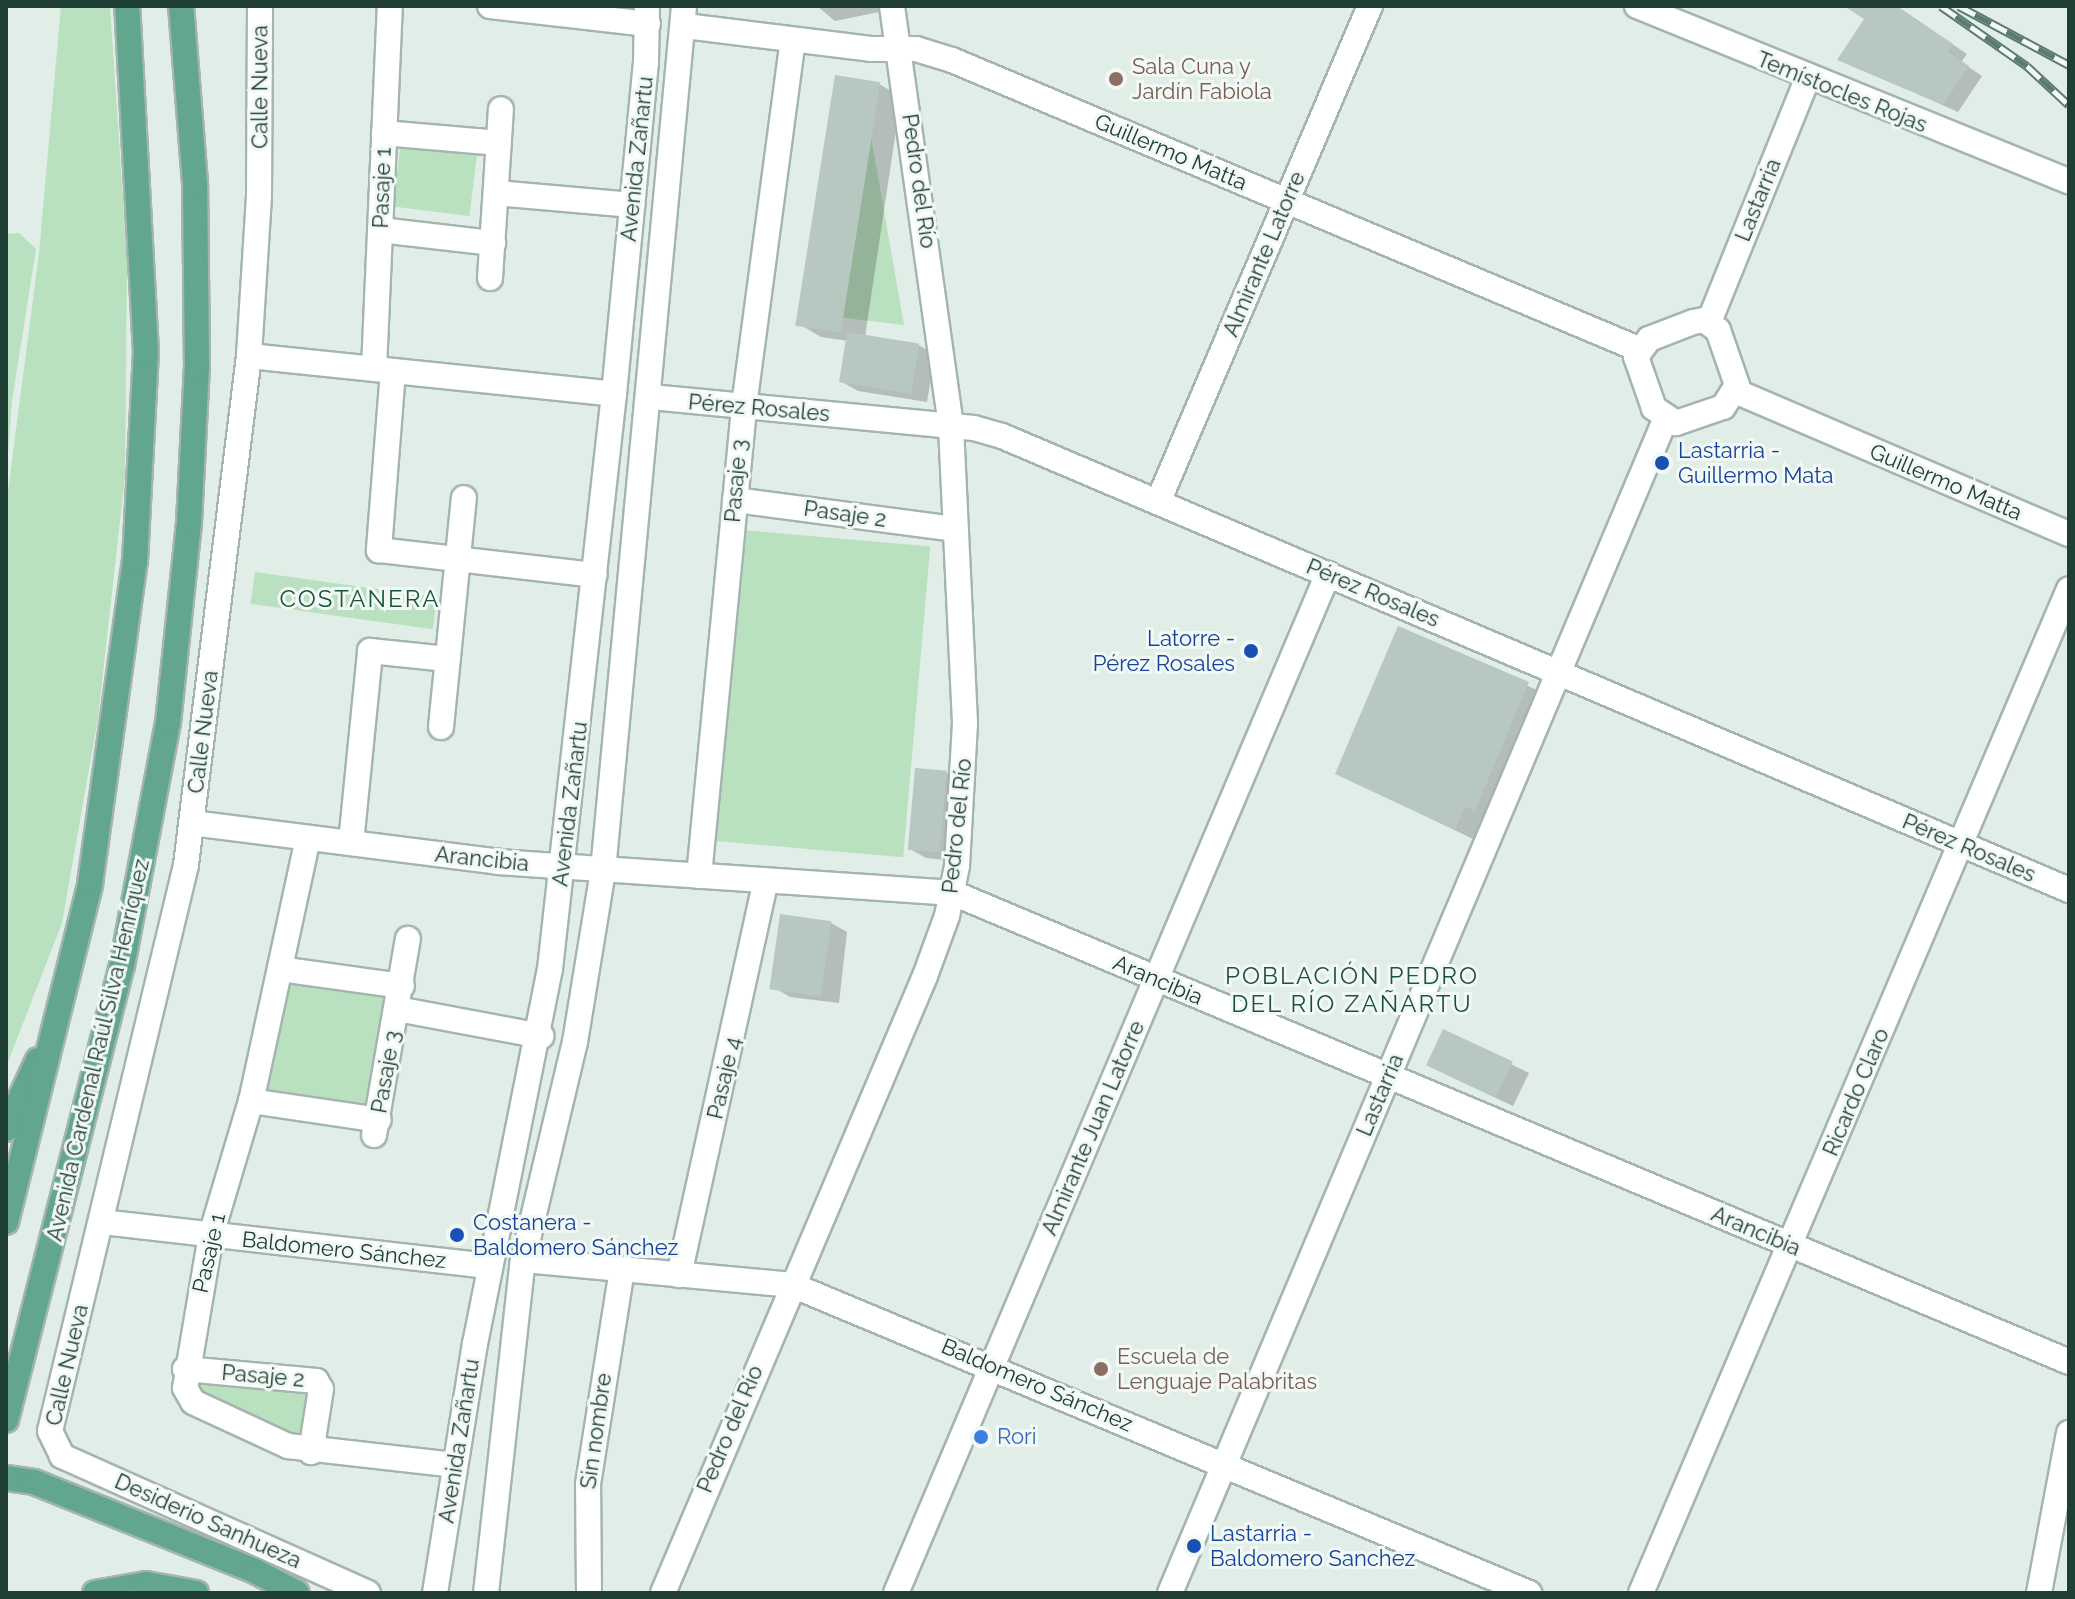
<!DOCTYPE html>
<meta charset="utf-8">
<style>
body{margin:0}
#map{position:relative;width:2075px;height:1599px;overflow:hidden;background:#e1ede7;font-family:Raleway,sans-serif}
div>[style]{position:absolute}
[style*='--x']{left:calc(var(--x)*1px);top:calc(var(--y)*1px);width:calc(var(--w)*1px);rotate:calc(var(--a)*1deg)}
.green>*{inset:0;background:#b9e0bf;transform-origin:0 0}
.shadow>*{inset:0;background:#0003}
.building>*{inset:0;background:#b6c8bf;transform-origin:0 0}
.roads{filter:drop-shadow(2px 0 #a3b5ae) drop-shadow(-2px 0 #a3b5ae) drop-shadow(0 2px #a3b5ae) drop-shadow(0 -2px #a3b5ae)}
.minor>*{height:24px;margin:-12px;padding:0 12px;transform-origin:12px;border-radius:12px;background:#fff}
.major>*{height:24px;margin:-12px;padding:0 12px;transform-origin:12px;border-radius:12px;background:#63a68e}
.rail>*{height:9px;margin-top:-4.5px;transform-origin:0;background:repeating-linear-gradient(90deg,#f2f9f5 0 18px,#5b7b6f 0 36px);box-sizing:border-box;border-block:2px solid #5b7b6f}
.dots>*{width:22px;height:22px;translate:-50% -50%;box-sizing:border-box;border:4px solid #f2f9f5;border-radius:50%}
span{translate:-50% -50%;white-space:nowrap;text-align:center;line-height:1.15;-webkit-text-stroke:6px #f2f9f5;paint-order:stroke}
.education-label{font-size:22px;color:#785e54}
.left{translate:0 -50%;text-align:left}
.street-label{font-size:22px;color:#203f34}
.transit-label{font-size:22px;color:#164399}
.right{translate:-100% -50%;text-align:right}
.shop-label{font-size:22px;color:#366cbe}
.neighbourhood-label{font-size:24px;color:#1b533f;letter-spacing:2px}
.frame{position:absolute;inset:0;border:8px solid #203f34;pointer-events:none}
</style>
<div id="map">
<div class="green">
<i style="clip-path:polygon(61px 6px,110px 6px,127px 259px,125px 476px,98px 718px,62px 923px,6px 1067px,6px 507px,39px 253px)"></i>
<i style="clip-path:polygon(868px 120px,904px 325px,837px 317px)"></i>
<i style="left:401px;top:141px;width:77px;height:66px;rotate:7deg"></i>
<i style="clip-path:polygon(19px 233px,36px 249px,12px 401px,6px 478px,6px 234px)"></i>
<i style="left:741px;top:530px;width:190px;height:312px;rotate:5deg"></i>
<i style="left:255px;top:572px;width:184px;height:32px;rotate:8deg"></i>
<i style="left:280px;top:969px;width:123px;height:135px;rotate:8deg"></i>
<i style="clip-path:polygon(185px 1369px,316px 1381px,311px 1452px,211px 1411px)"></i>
</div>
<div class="shadow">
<i style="clip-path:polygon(817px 6px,883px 6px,884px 11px,835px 21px)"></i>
<i style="clip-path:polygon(1848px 6px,1896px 6px,1967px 54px,1961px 62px,1982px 76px,1958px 112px,1840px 59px,1867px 19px)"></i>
<i style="clip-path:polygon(879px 84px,901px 97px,865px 337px,918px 345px,935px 354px,927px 402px,858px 391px,842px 382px,848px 341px,821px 337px,799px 324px)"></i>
<i style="clip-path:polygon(1399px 629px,1546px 694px,1493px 820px,1483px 815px,1473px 839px,1411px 809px)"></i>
<i style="clip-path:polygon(947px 773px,963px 782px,958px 861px,926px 858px,910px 849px)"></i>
<i style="clip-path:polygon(831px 923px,847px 932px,839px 1003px,790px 997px,773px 987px)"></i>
<i style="clip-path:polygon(1444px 1031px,1529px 1073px,1513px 1106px,1445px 1074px)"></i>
</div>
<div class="building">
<i style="clip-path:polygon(1844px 6px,1897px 6px,1953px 44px,1948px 52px,1969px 66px,1943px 105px,1837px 60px,1864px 19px)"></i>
<i style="left:835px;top:75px;width:46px;height:254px;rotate:9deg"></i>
<i style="left:847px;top:332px;width:73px;height:51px;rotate:9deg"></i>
<i style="clip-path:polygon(1398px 626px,1529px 682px,1475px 811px,1465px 807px,1455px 830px,1335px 774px)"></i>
<i style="left:915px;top:768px;width:32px;height:82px;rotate:5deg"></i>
<i style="left:780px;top:914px;width:52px;height:76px;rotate:8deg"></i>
<i style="left:1443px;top:1029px;width:77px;height:40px;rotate:25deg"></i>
</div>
<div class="roads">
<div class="minor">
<i style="--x:260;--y:6;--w:190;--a:90.3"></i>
<i style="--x:259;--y:196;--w:160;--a:93.6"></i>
<i style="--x:249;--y:356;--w:513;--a:97.06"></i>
<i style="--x:186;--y:865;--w:582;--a:103.51"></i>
<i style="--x:50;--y:1431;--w:28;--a:64"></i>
<i style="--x:62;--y:1456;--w:335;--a:24.1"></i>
<i style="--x:490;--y:6;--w:159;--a:6.5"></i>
<i style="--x:1637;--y:6;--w:466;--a:22.1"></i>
<i style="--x:685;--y:26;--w:187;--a:7"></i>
<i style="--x:871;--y:49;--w:45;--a:0"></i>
<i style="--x:916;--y:49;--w:38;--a:17"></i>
<i style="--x:952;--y:60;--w:744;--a:22.84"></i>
<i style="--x:384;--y:133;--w:115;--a:5"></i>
<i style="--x:496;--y:193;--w:137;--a:5"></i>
<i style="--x:380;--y:230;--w:114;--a:6.6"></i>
<i style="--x:490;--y:278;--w:169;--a:-86.3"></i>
<i style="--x:1693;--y:322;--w:11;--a:-10"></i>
<i style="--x:1704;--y:320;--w:17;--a:36"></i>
<i style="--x:1718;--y:330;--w:58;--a:70.9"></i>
<i style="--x:1737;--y:385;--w:26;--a:122"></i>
<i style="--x:1723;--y:407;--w:50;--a:161.2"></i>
<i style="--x:1676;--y:423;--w:27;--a:-146"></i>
<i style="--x:1654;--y:408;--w:54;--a:-109.4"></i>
<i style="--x:1636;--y:357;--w:22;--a:-54"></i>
<i style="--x:1649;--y:339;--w:47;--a:-21.1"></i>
<i style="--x:1709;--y:322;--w:262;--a:-68"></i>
<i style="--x:249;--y:356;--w:367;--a:5.9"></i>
<i style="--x:374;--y:369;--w:363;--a:-87.5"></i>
<i style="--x:393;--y:371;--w:180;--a:94.5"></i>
<i style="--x:379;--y:550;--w:217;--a:6.6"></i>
<i style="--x:1735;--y:391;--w:363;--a:23.2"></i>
<i style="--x:651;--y:397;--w:324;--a:5.5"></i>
<i style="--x:974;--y:428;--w:29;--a:16"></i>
<i style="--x:1002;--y:436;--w:1160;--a:23.05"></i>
<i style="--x:735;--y:500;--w:222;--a:7.5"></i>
<i style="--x:1158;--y:502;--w:539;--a:-66.86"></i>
<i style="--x:441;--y:727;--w:230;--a:-84.3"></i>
<i style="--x:192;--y:823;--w:309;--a:7.2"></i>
<i style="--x:499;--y:862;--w:455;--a:3.9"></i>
<i style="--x:953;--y:893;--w:1211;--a:22.79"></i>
<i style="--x:308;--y:838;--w:269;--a:102.2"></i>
<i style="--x:251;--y:1101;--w:140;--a:106.6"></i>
<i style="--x:211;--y:1235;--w:155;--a:99.6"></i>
<i style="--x:185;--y:1388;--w:16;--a:60"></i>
<i style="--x:193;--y:1402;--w:105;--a:24.9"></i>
<i style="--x:288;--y:1446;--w:167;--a:6.5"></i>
<i style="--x:351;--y:843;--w:193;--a:-84.3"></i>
<i style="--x:370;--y:651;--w:78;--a:5.9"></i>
<i style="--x:699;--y:876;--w:472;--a:-84.5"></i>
<i style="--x:744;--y:406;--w:369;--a:-82.4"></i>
<i style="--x:280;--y:969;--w:123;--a:7.9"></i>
<i style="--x:397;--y:1009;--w:147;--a:10.6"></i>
<i style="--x:251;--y:1101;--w:129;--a:8.4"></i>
<i style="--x:374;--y:1135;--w:199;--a:-80.2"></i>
<i style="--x:102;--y:1222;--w:390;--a:6.5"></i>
<i style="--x:523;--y:1260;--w:270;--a:5.3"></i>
<i style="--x:792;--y:1285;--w:799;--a:22.68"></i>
<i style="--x:679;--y:1275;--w:404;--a:-77.6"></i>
<i style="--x:185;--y:1369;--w:132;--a:5.2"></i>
<i style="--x:316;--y:1381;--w:9;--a:58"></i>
<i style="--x:321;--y:1389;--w:64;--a:99"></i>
<i style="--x:435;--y:1593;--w:252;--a:-80.9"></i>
<i style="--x:475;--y:1344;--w:382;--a:-78.7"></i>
<i style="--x:550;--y:969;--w:579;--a:-83.65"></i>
<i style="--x:614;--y:394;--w:334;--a:-84.5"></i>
<i style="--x:646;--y:62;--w:56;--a:-89"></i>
<i style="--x:486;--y:1593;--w:335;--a:-83.7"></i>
<i style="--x:523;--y:1260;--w:224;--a:-76.6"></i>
<i style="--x:575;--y:1042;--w:173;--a:-80.7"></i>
<i style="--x:603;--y:871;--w:869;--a:-84.65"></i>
<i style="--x:589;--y:1593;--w:109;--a:-90.5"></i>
<i style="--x:588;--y:1484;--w:217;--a:-81"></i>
<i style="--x:663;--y:1593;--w:670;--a:-66.99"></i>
<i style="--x:925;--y:976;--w:64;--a:-69.9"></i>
<i style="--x:947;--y:916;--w:51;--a:-78.7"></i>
<i style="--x:957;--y:866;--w:143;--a:-86.8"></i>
<i style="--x:965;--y:723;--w:297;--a:-92.7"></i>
<i style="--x:951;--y:426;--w:424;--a:-98"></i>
<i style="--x:896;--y:1593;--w:1107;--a:-67.03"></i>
<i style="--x:1170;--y:1593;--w:1273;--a:-67.12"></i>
<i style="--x:1641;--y:1593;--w:1091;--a:-66.91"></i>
<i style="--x:2039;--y:1593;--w:163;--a:-79.4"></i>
</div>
<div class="major">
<i style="--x:6;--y:1129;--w:76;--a:-65.1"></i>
<i style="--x:6;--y:1222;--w:348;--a:-76"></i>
<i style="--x:90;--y:884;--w:326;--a:-82.1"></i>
<i style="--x:135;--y:561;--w:208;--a:-87"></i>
<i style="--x:146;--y:353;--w:348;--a:-93.1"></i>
<i style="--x:6;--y:1420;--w:469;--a:-75.7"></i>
<i style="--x:122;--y:966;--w:247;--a:-79.3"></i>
<i style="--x:168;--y:723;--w:201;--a:-84"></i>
<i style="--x:189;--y:523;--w:156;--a:-87.1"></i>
<i style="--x:197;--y:367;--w:184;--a:-90.6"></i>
<i style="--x:195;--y:183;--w:178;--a:-94.5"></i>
<i style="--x:6;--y:1478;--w:28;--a:8"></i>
<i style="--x:34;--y:1482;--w:238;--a:21.9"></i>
<i style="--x:255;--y:1571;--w:47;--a:27.6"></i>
<i style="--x:95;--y:1593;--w:52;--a:-10"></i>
<i style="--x:146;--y:1584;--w:51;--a:10.2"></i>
</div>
</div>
<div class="rail">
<i style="--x:1941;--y:6;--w:105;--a:34.9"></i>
<i style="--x:2027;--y:66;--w:57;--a:42.9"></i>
<i style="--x:1959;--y:6;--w:125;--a:28.2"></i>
</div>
<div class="dots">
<i style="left:1116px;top:79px;background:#8d6e63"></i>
<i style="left:1662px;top:463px;background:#1a4fb4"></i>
<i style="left:1251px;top:651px;background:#1a4fb4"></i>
<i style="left:457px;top:1235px;background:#1a4fb4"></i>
<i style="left:1101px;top:1369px;background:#8d6e63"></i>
<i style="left:981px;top:1437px;background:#3f7fe0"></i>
<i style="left:1194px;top:1546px;background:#1a4fb4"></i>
</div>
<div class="education-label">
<span class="left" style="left:1132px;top:79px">Sala Cuna y<br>Jardín Fabiola</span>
<span class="left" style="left:1117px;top:1369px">Escuela de<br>Lenguaje Palabritas</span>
</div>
<div class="street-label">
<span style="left:260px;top:87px;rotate:-90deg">Calle Nueva</span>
<span style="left:1842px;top:92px;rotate:22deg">Temístocles Rojas</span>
<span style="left:1171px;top:152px;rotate:23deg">Guillermo Matta</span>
<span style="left:637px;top:159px;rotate:-84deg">Avenida Zañartu</span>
<span style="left:919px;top:181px;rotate:82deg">Pedro del Río</span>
<span style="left:382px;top:188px;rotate:-88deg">Pasaje 1</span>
<span style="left:1758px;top:200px;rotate:-68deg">Lastarria</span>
<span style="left:1264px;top:254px;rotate:-67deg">Almirante Latorre</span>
<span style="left:759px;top:408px;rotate:5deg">Pérez Rosales</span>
<span style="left:736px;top:481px;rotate:-85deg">Pasaje 3</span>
<span style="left:1946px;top:482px;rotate:23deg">Guillermo Matta</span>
<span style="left:845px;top:514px;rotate:8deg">Pasaje 2</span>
<span style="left:1373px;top:593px;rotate:23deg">Pérez Rosales</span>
<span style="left:203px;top:732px;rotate:-83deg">Calle Nueva</span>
<span style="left:570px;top:804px;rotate:-83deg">Avenida Zañartu</span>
<span style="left:957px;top:826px;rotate:-84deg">Pedro del Río</span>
<span style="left:1969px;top:848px;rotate:23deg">Pérez Rosales</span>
<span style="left:482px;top:859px;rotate:6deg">Arancibia</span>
<span style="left:1158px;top:980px;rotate:23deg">Arancibia</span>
<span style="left:98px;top:1050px;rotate:-77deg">Avenida Cardenal Raúl Silva Henríquez</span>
<span style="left:386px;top:1072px;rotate:-80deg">Pasaje 3</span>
<span style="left:724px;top:1078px;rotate:-77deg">Pasaje 4</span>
<span style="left:1856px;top:1092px;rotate:-67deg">Ricardo Claro</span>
<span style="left:1380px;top:1095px;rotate:-67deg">Lastarria</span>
<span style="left:1093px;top:1128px;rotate:-67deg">Almirante Juan Latorre</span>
<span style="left:1756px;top:1231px;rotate:23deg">Arancibia</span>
<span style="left:344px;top:1250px;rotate:6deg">Baldomero Sánchez</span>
<span style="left:209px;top:1253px;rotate:-77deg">Pasaje 1</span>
<span style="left:67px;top:1365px;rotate:-77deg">Calle Nueva</span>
<span style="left:263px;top:1376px;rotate:5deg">Pasaje 2</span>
<span style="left:1037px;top:1385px;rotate:23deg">Baldomero Sánchez</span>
<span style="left:730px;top:1429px;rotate:-67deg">Pedro del Río</span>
<span style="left:596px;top:1431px;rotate:-82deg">Sin nombre</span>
<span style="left:459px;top:1441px;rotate:-81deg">Avenida Zañartu</span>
<span style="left:208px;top:1521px;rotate:24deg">Desiderio Sanhueza</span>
</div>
<div class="transit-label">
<span class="left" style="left:1678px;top:463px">Lastarria -<br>Guillermo Mata</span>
<span class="right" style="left:1235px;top:651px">Latorre -<br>Pérez Rosales</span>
<span class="left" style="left:473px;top:1235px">Costanera -<br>Baldomero Sánchez</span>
<span class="left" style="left:1210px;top:1546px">Lastarria -<br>Baldomero Sanchez</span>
</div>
<div class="shop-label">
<span class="left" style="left:997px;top:1437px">Rori</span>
</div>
<div class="neighbourhood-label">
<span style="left:360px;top:599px">COSTANERA</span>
<span style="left:1352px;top:990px">POBLACIÓN PEDRO<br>DEL RÍO ZAÑARTU</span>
</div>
<div class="frame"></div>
</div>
